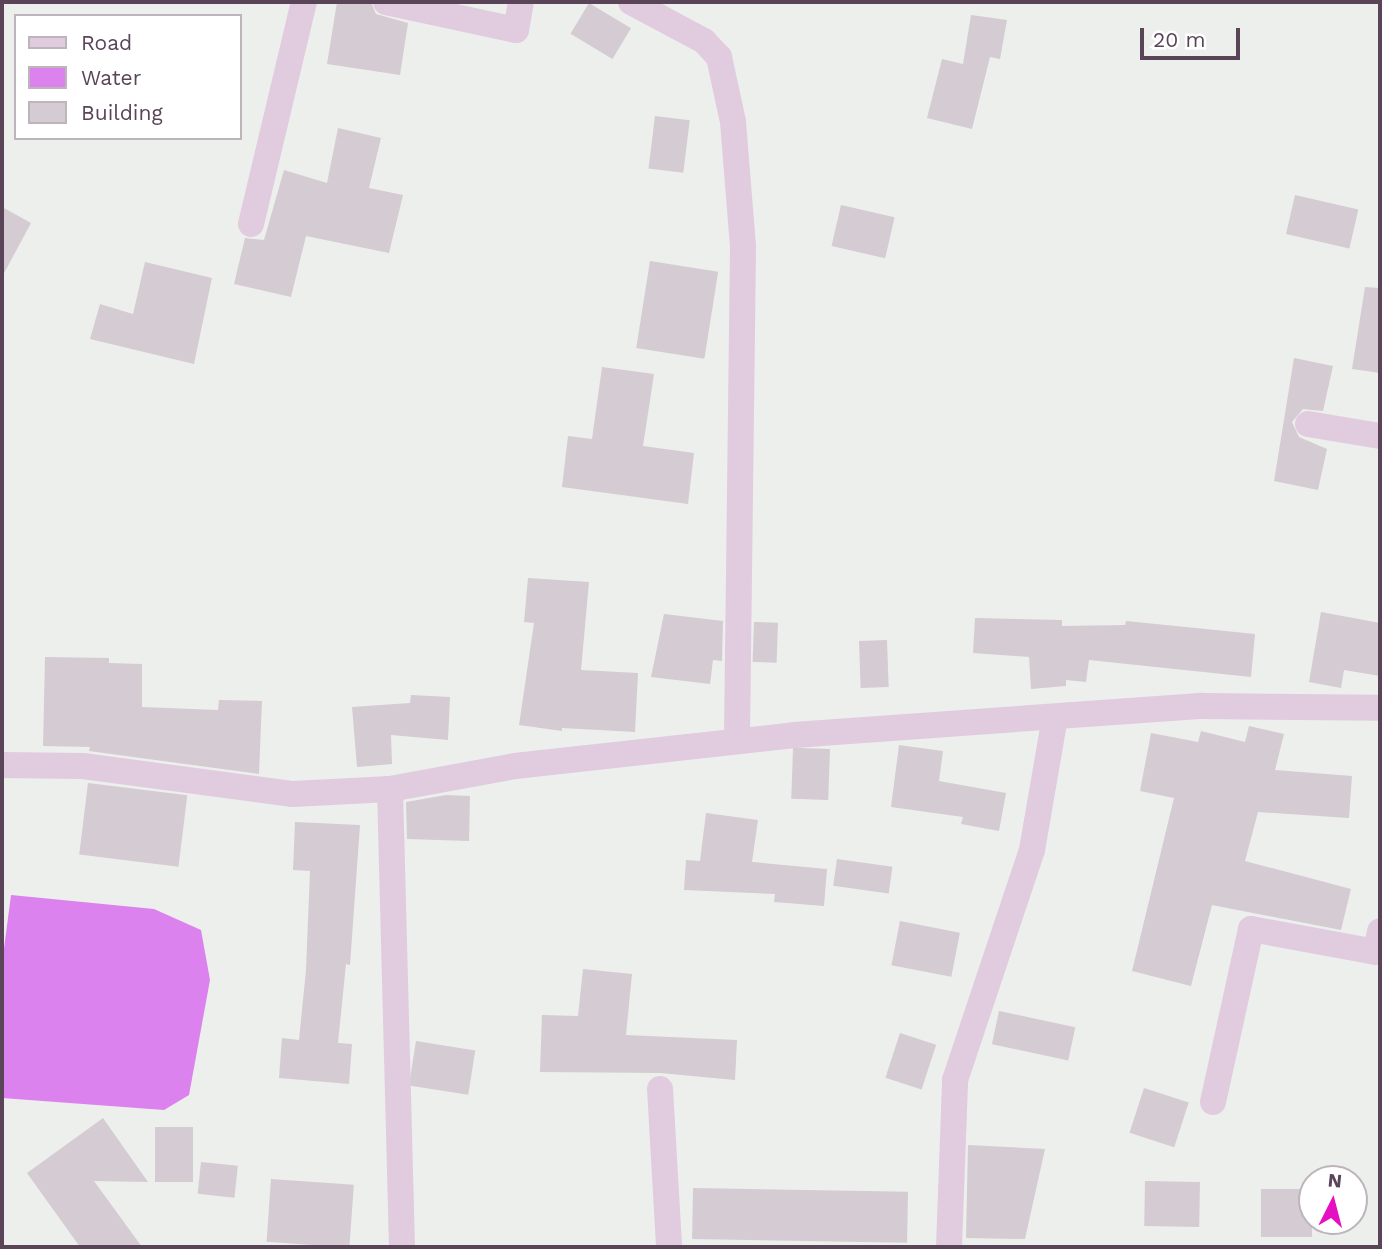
<!DOCTYPE html>
<style>
body{margin:0}
#map{position:relative;width:1382px;height:1249px;overflow:hidden;background:#edefec;font-family:"Work Sans",sans-serif}
div>[style]{position:absolute}
[style*='--x']{left:calc(var(--x)*1px);top:calc(var(--y)*1px);width:calc(var(--w)*1px);rotate:calc(var(--a)*1deg)}
.water>*{inset:0;background:#db82ef}
.building>*{inset:0;background:#d5cbd2;transform-origin:0 0}
.minor>*{height:26px;margin:-13px;padding:0 13px;transform-origin:13px;border-radius:13px;background:#e0ccde}
span{translate:-50% -50%;white-space:nowrap;text-align:center;line-height:1.15;-webkit-text-stroke:5px #fff;paint-order:stroke}
.frame{position:absolute;inset:0;border:4px solid #5a4458;pointer-events:none}
.legend{position:absolute;left:14px;top:14px;width:228px;height:126px;box-sizing:border-box;background:#fff;border:2px solid #bdb4bc;margin:0;padding:9px 12px;list-style:none;font-size:21px;color:#5a4458}
.legend li{display:flex;align-items:center;gap:14px;height:35px}
.legend b{width:35px;border:2px solid #bdb4bc}
.north{position:absolute;left:1298px;top:1165px;width:70px;height:70px;box-sizing:border-box;background:#fff;border:2px solid #bdb4bc;border-radius:50%;rotate:6deg;font-size:19px;font-weight:700;line-height:28px;text-align:center;color:#5a4458}
.north::after{content:'';display:block;margin:auto;width:24px;height:32px;background:#e510c1;clip-path:polygon(50% 0,100% 100%,50% 72%,0 100%)}
.scale{position:absolute;left:1140px;top:28px;width:100px;height:32px;box-sizing:border-box;border:4px solid #5a4458;border-top:0;padding-left:9px;font-size:21px;line-height:24px;white-space:nowrap;color:#5a4458;-webkit-text-stroke:5px #fff;paint-order:stroke}
</style>
<div id="map">
<div class="water">
<i style="clip-path:polygon(11px 895px,154px 909px,201px 930px,210px 980px,189px 1095px,164px 1110px,2px 1098px,2px 964px)"></i>
</div>
<div class="building">
<i style="clip-path:polygon(337px 2px,371px 2px,376px 14px,408px 23px,400px 75px,327px 64px)"></i>
<i style="left:589px;top:3px;width:49px;height:36px;rotate:31deg"></i>
<i style="clip-path:polygon(971px 15px,1007px 20px,1000px 59px,990px 57px,972px 129px,927px 118px,942px 59px,963px 64px)"></i>
<i style="left:655px;top:116px;width:35px;height:53px;rotate:7deg"></i>
<i style="clip-path:polygon(338px 128px,381px 138px,369px 188px,403px 195px,389px 253px,306px 236px,291px 297px,234px 284px,245px 238px,264px 240px,284px 170px,327px 183px)"></i>
<i style="left:1295px;top:195px;width:65px;height:40px;rotate:13deg"></i>
<i style="left:841px;top:205px;width:55px;height:42px;rotate:13deg"></i>
<i style="clip-path:polygon(2px 207px,31px 223px,2px 277px)"></i>
<i style="left:650px;top:261px;width:69px;height:88px;rotate:9deg"></i>
<i style="clip-path:polygon(145px 262px,212px 278px,194px 364px,90px 339px,100px 304px,133px 314px)"></i>
<i style="clip-path:polygon(1365px 287px,1380px 288px,1380px 373px,1352px 369px)"></i>
<i style="clip-path:polygon(1294px 358px,1333px 366px,1323px 411px,1303px 409px,1292px 422px,1299px 437px,1327px 449px,1318px 490px,1274px 481px)"></i>
<i style="clip-path:polygon(602px 367px,654px 374px,643px 446px,694px 453px,688px 504px,562px 487px,568px 436px,592px 439px)"></i>
<i style="clip-path:polygon(528px 578px,589px 582px,581px 670px,638px 673px,635px 732px,562px 728px,562px 731px,519px 725px,534px 623px,524px 622px)"></i>
<i style="clip-path:polygon(1321px 612px,1380px 623px,1380px 676px,1344px 670px,1341px 688px,1309px 682px)"></i>
<i style="clip-path:polygon(664px 614px,723px 621px,722px 661px,713px 660px,710px 684px,651px 677px)"></i>
<i style="clip-path:polygon(975px 618px,1062px 620px,1062px 626px,1125px 625px,1126px 621px,1255px 634px,1251px 677px,1089px 660px,1086px 682px,1066px 680px,1066px 686px,1031px 689px,1029px 657px,973px 653px)"></i>
<i style="left:754px;top:622px;width:24px;height:40px;rotate:2deg"></i>
<i style="left:887px;top:640px;width:47px;height:28px;rotate:88deg"></i>
<i style="clip-path:polygon(45px 657px,109px 658px,109px 663px,142px 664px,142px 707px,218px 710px,219px 700px,262px 701px,259px 774px,89px 751px,90px 747px,43px 746px)"></i>
<i style="clip-path:polygon(411px 695px,450px 697px,448px 740px,391px 735px,392px 764px,357px 767px,352px 707px,410px 703px)"></i>
<i style="clip-path:polygon(1249px 726px,1284px 734px,1275px 770px,1352px 776px,1349px 818px,1258px 812px,1245px 861px,1351px 889px,1341px 930px,1212px 905px,1191px 986px,1132px 971px,1174px 798px,1140px 791px,1151px 733px,1198px 742px,1201px 731px,1245px 742px)"></i>
<i style="clip-path:polygon(899px 745px,943px 751px,939px 781px,1006px 793px,999px 831px,961px 824px,963px 817px,891px 807px)"></i>
<i style="left:830px;top:749px;width:51px;height:37px;rotate:92deg"></i>
<i style="left:88px;top:783px;width:100px;height:72px;rotate:7deg"></i>
<i style="clip-path:polygon(446px 795px,470px 796px,469px 841px,407px 839px,406px 802px)"></i>
<i style="clip-path:polygon(706px 813px,758px 820px,752px 862px,827px 869px,824px 906px,774px 902px,775px 894px,684px 890px,686px 860px,700px 861px)"></i>
<i style="clip-path:polygon(295px 822px,360px 825px,350px 965px,346px 964px,338px 1043px,352px 1044px,349px 1084px,279px 1078px,282px 1038px,299px 1040px,306px 970px,310px 871px,293px 870px)"></i>
<i style="left:837px;top:859px;width:56px;height:27px;rotate:8deg"></i>
<i style="left:900px;top:921px;width:61px;height:45px;rotate:11deg"></i>
<i style="clip-path:polygon(583px 969px,632px 974px,626px 1035px,737px 1040px,735px 1080px,660px 1073px,540px 1072px,542px 1015px,578px 1016px)"></i>
<i style="left:999px;top:1011px;width:78px;height:34px;rotate:12deg"></i>
<i style="left:900px;top:1033px;width:38px;height:47px;rotate:18deg"></i>
<i style="left:416px;top:1041px;width:60px;height:45px;rotate:9deg"></i>
<i style="left:1144px;top:1088px;width:47px;height:47px;rotate:18deg"></i>
<i style="clip-path:polygon(103px 1118px,148px 1182px,94px 1181px,142px 1247px,80px 1247px,27px 1173px)"></i>
<i style="left:155px;top:1127px;width:38px;height:55px"></i>
<i style="clip-path:polygon(968px 1145px,1045px 1149px,1025px 1239px,966px 1238px)"></i>
<i style="left:201px;top:1162px;width:37px;height:32px;rotate:6deg"></i>
<i style="left:271px;top:1179px;width:83px;height:63px;rotate:4deg"></i>
<i style="left:1145px;top:1181px;width:55px;height:45px;rotate:1deg"></i>
<i style="left:693px;top:1188px;width:215px;height:51px;rotate:1deg"></i>
<i style="left:1261px;top:1189px;width:51px;height:48px"></i>
</div>
<div class="minor">
<i style="--x:386;--y:2;--w:133;--a:12.2"></i>
<i style="--x:516;--y:30;--w:28;--a:-80"></i>
<i style="--x:631;--y:2;--w:83;--a:28.1"></i>
<i style="--x:704;--y:41;--w:22;--a:47"></i>
<i style="--x:719;--y:57;--w:66;--a:77.8"></i>
<i style="--x:733;--y:122;--w:125;--a:85.4"></i>
<i style="--x:743;--y:247;--w:494;--a:90.7"></i>
<i style="--x:251;--y:224;--w:228;--a:-76.6"></i>
<i style="--x:1308;--y:424;--w:73;--a:9.5"></i>
<i style="--x:2;--y:765;--w:81;--a:0.7"></i>
<i style="--x:83;--y:766;--w:212;--a:7.6"></i>
<i style="--x:293;--y:794;--w:97;--a:-3"></i>
<i style="--x:390;--y:789;--w:127;--a:-10.4"></i>
<i style="--x:515;--y:766;--w:281;--a:-6.3"></i>
<i style="--x:794;--y:735;--w:410;--a:-4.1"></i>
<i style="--x:1203;--y:706;--w:177;--a:0.6"></i>
<i style="--x:390;--y:789;--w:458;--a:88.5"></i>
<i style="--x:660;--y:1089;--w:158;--a:86.7"></i>
<i style="--x:1213;--y:1102;--w:177;--a:-77.6"></i>
<i style="--x:1251;--y:929;--w:127;--a:10.4"></i>
<i style="--x:1376;--y:952;--w:21;--a:-79"></i>
<i style="--x:949;--y:1247;--w:167;--a:-87.9"></i>
<i style="--x:955;--y:1080;--w:243;--a:-71.5"></i>
<i style="--x:1032;--y:850;--w:135;--a:-80.2"></i>
</div>
<div class="frame"></div>
<ul class="legend">
<li><b style="height:9px;background:#e0ccde"></b>Road</li>
<li><b style="height:19px;background:#db82ef"></b>Water</li>
<li><b style="height:19px;background:#d5cbd2"></b>Building</li>
</ul>
<div class="north">N</div>
<div class="scale">20 m</div>
</div>
